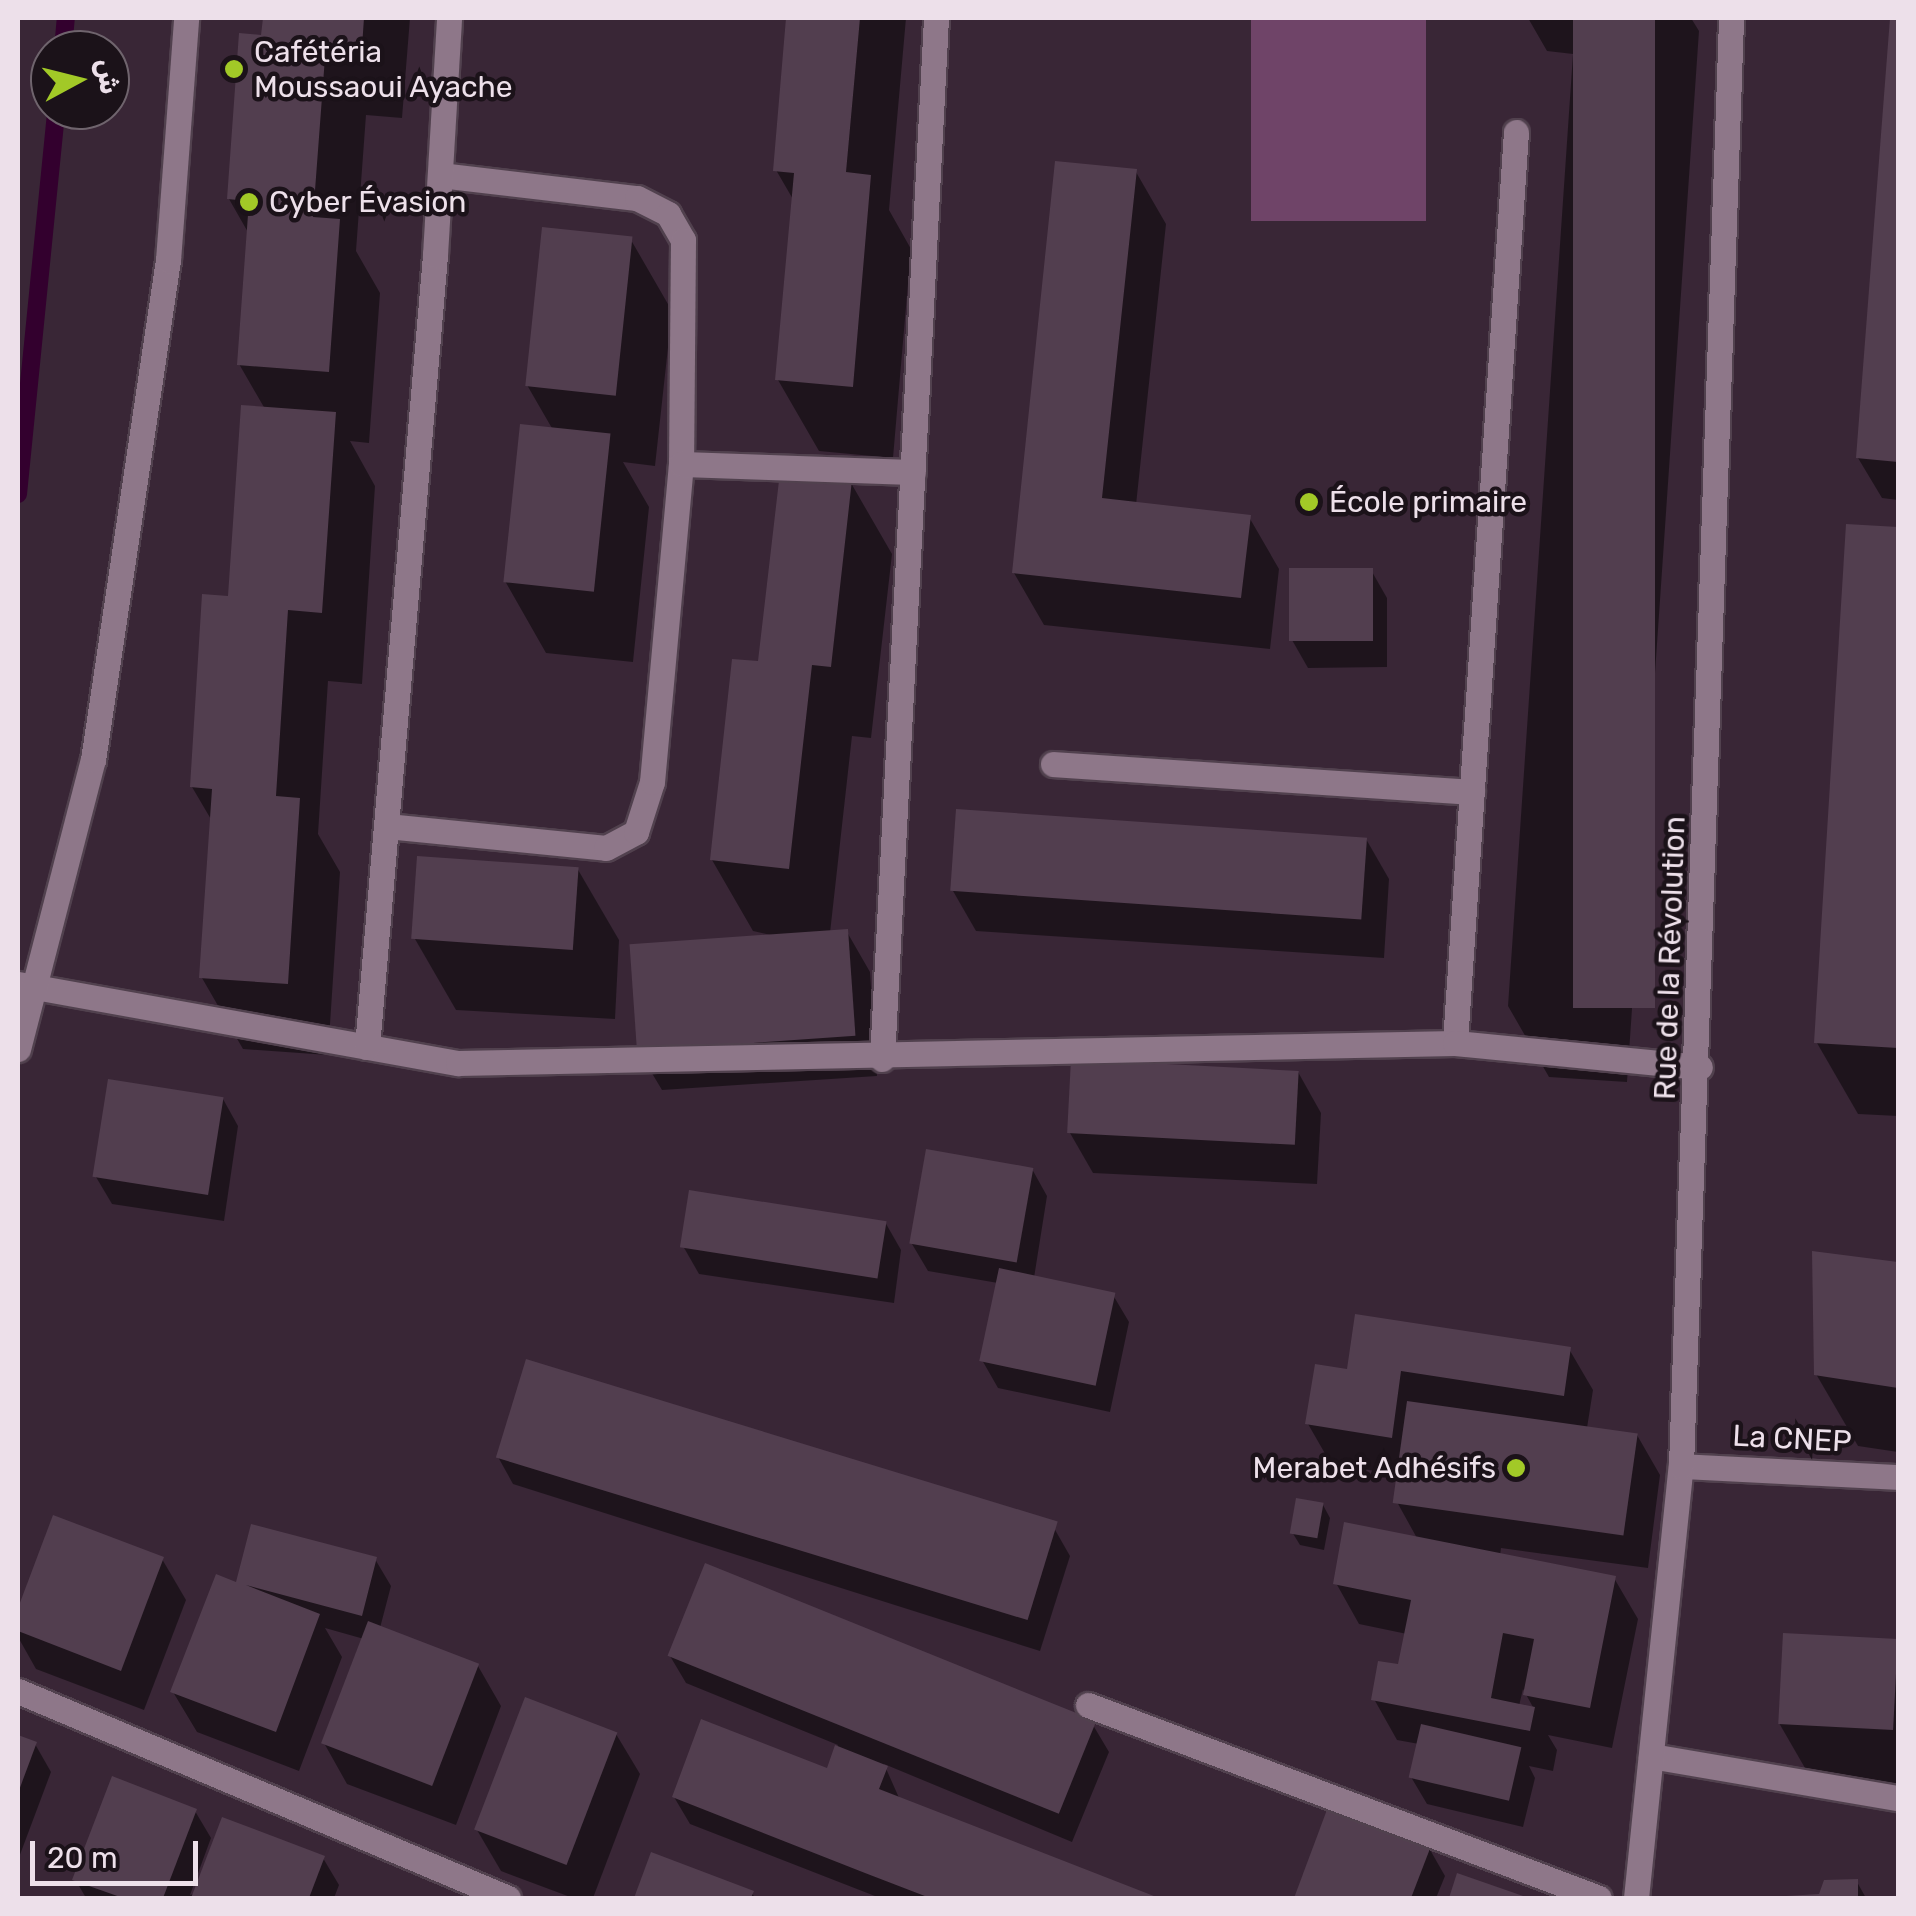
<!DOCTYPE html>
<meta charset="utf-8">
<style>
body{margin:0}
#map{position:relative;width:1916px;height:1916px;overflow:hidden;background:#392636;font-family:Rubik,Vazirmatn,sans-serif}
div>[style]{position:absolute}
[style*='--x']{left:calc(var(--x)*1px);top:calc(var(--y)*1px);width:calc(var(--w)*1px);rotate:calc(var(--a)*1deg)}
.green>*{inset:0;background:#6f4468;transform-origin:0 0}
.shadow>*{inset:0;background:#0007}
.stream>*{height:18px;margin:-9px;padding:0 9px;transform-origin:9px;border-radius:9px;background:#33002e}
.building>*{inset:0;background:#523e4f;transform-origin:0 0}
.roads{filter:drop-shadow(2px 0 #51414e) drop-shadow(-2px 0 #51414e) drop-shadow(0 2px #51414e) drop-shadow(0 -2px #51414e)}
.lane>*{height:25px;margin:-12.5px;padding:0 12.5px;transform-origin:12.5px;border-radius:12.5px;background:#8e7789}
.street>*{height:25px;margin:-12.5px;padding:0 12.5px;transform-origin:12.5px;border-radius:12.5px;background:#8e7789}
.dots>*{width:28px;height:28px;translate:-50% -50%;box-sizing:border-box;border:5px solid #1b1219;border-radius:50%}
span{translate:-50% -50%;white-space:nowrap;text-align:center;line-height:1.15;-webkit-text-stroke:9px #1b1219;paint-order:stroke}
.poi-label{font-size:30px;color:#ede0ea}
.left{translate:0 -50%;text-align:left}
.right{translate:-100% -50%;text-align:right}
.street-label{font-size:30px;color:#ede0ea}
.frame{position:absolute;inset:0;border:20px solid #ede0ea;pointer-events:none}
.north{position:absolute;left:30px;top:30px;width:100px;height:100px;box-sizing:border-box;background:#1b1219;border:2px solid #6f646d;border-radius:50%;rotate:83deg;font-size:28px;font-weight:700;line-height:40px;text-align:center;color:#ede0ea}
.north::after{content:'';display:block;margin:auto;width:35px;height:45px;background:#a2c927;clip-path:polygon(50% 0,100% 100%,50% 72%,0 100%)}
.scale{position:absolute;left:30px;top:1841px;width:168px;height:45px;box-sizing:border-box;border:5px solid #ede0ea;border-top:0;padding-left:12px;font-size:30px;line-height:35px;white-space:nowrap;color:#ede0ea;-webkit-text-stroke:8px #1b1219;paint-order:stroke}
</style>
<div id="map">
<div class="green">
<i style="left:1251px;top:18px;width:175px;height:203px"></i>
</div>
<div class="shadow">
<i style="clip-path:polygon(265px 18px,410px 18px,402px 118px,366px 115px,356px 251px,380px 293px,369px 443px,350px 441px,375px 486px,362px 684px,328px 681px,318px 834px,340px 872px,328px 1055px,243px 1049px,202px 978px,212px 821px,192px 787px,265px 409px,239px 364px,249px 234px,229px 199px)"></i>
<i style="clip-path:polygon(789px 18px,906px 18px,889px 210px,911px 249px,893px 458px,819px 451px,778px 380px,794px 201px,776px 170px)"></i>
<i style="clip-path:polygon(1528px 18px,1691px 18px,1699px 31px,1627px 1082px,1549px 1077px,1508px 1006px,1573px 54px,1547px 51px)"></i>
<i style="clip-path:polygon(1892px 18px,1898px 18px,1898px 500px,1882px 498px,1858px 458px)"></i>
<i style="clip-path:polygon(1136px 172px,1166px 224px,1136px 505px,1249px 517px,1279px 569px,1270px 649px,1044px 625px,1014px 573px)"></i>
<i style="clip-path:polygon(631px 240px,672px 311px,655px 466px,623px 462px,649px 507px,633px 662px,546px 653px,505px 581px,553px 430px,527px 385px)"></i>
<i style="clip-path:polygon(851px 483px,892px 554px,871px 738px,852px 736px,830px 933px,847px 932px,870px 972px,877px 1076px,662px 1090px,638px 1050px,775px 936px,753px 931px,712px 860px,760px 664px)"></i>
<i style="clip-path:polygon(1849px 527px,1898px 530px,1898px 1116px,1858px 1114px,1817px 1043px)"></i>
<i style="clip-path:polygon(1371px 570px,1387px 598px,1387px 667px,1308px 668px,1292px 640px)"></i>
<i style="clip-path:polygon(1366px 839px,1389px 879px,1384px 958px,976px 931px,953px 891px)"></i>
<i style="clip-path:polygon(577px 868px,619px 940px,615px 1019px,456px 1010px,415px 939px)"></i>
<i style="clip-path:polygon(1298px 1072px,1321px 1113px,1317px 1184px,1093px 1173px,1070px 1133px)"></i>
<i style="clip-path:polygon(223px 1099px,238px 1126px,224px 1221px,112px 1204px,96px 1177px)"></i>
<i style="clip-path:polygon(1032px 1169px,1047px 1196px,1034px 1278px,1113px 1295px,1129px 1322px,1110px 1412px,998px 1388px,982px 1360px,998px 1283px,928px 1271px,912px 1244px)"></i>
<i style="clip-path:polygon(885px 1222px,901px 1250px,894px 1303px,699px 1274px,683px 1246px)"></i>
<i style="clip-path:polygon(1814px 1254px,1898px 1265px,1898px 1452px,1858px 1446px,1816px 1374px)"></i>
<i style="clip-path:polygon(evenodd,1569px 1349px,1593px 1390px,1587px 1428px,1637px 1435px,1660px 1475px,1648px 1568px,1501px 1548px,1500px 1556px,1614px 1578px,1638px 1619px,1612px 1748px,1548px 1735px,1557px 1750px,1553px 1771px,1529px 1766px,1535px 1778px,1523px 1827px,1427px 1804px,1411px 1777px,1419px 1744px,1397px 1740px,1374px 1699px,1400px 1667px,1407px 1634px,1359px 1624px,1336px 1583px,1418px 1540px,1397px 1502px,1400px 1475px,1331px 1464px,1308px 1424px,1349px 1372px,1569px 1349px,1523px 1689px,1534px 1709px,1519px 1706px,1523px 1689px)"></i>
<i style="clip-path:polygon(498px 1457px,1054px 1528px,1070px 1556px,1040px 1651px,513px 1484px)"></i>
<i style="clip-path:polygon(1323px 1505px,1330px 1518px,1324px 1550px,1300px 1545px,1292px 1532px)"></i>
<i style="clip-path:polygon(54px 1518px,162px 1559px,186px 1600px,144px 1710px,36px 1669px,18px 1637px,18px 1615px)"></i>
<i style="clip-path:polygon(375px 1559px,391px 1586px,380px 1628px,478px 1666px,501px 1706px,456px 1825px,347px 1784px,324px 1743px,364px 1639px,325px 1628px,342px 1657px,299px 1771px,197px 1732px,173px 1692px,238px 1585px)"></i>
<i style="clip-path:polygon(1785px 1635px,1898px 1643px,1898px 1799px,1820px 1794px,1779px 1723px)"></i>
<i style="clip-path:polygon(670px 1656px,1093px 1725px,1109px 1752px,1072px 1842px,884px 1764px,900px 1800px,1153px 1898px,880px 1898px,690px 1824px,674px 1797px,828px 1772px,838px 1745px,686px 1683px)"></i>
<i style="clip-path:polygon(616px 1734px,640px 1774px,593px 1898px,573px 1898px,501px 1871px,477px 1830px)"></i>
<i style="clip-path:polygon(18px 1738px,35px 1744px,51px 1772px,18px 1860px)"></i>
<i style="clip-path:polygon(1330px 1810px,1429px 1848px,1445px 1876px,1436px 1898px,1296px 1898px)"></i>
<i style="clip-path:polygon(195px 1811px,211px 1838px,190px 1895px,323px 1858px,339px 1885px,334px 1898px,86px 1898px,75px 1879px)"></i>
<i style="clip-path:polygon(653px 1855px,752px 1893px,755px 1898px,636px 1898px)"></i>
<i style="clip-path:polygon(1857px 1882px,1866px 1898px,1753px 1898px,1820px 1896px)"></i>
</div>
<div class="stream">
<i style="--x:63;--y:50;--w:32;--a:-85"></i>
<i style="--x:18;--y:494;--w:386;--a:-84.3"></i>
</div>
<div class="building">
<i style="clip-path:polygon(263px 18px,364px 18px,362px 47px,326px 44px,313px 217px,340px 219px,329px 372px,237px 365px,249px 201px,227px 199px,239px 33px,261px 35px)"></i>
<i style="clip-path:polygon(786px 18px,860px 18px,846px 172px,871px 175px,853px 387px,775px 380px,794px 173px,773px 171px)"></i>
<i style="left:1573px;top:18px;width:82px;height:990px"></i>
<i style="clip-path:polygon(1890px 18px,1898px 18px,1898px 462px,1856px 458px)"></i>
<i style="clip-path:polygon(1055px 161px,1137px 169px,1102px 498px,1251px 515px,1241px 598px,1012px 573px)"></i>
<i style="left:542px;top:227px;width:91px;height:160px;rotate:6deg"></i>
<i style="clip-path:polygon(241px 405px,336px 412px,322px 613px,288px 610px,276px 796px,300px 798px,288px 984px,199px 978px,212px 789px,190px 787px,202px 594px,228px 596px)"></i>
<i style="left:520px;top:424px;width:91px;height:159px;rotate:6deg"></i>
<i style="clip-path:polygon(780px 472px,852px 480px,831px 667px,812px 665px,789px 869px,710px 860px,732px 659px,758px 661px)"></i>
<i style="clip-path:polygon(1846px 524px,1898px 527px,1898px 1048px,1814px 1043px)"></i>
<i style="left:1289px;top:568px;width:84px;height:73px"></i>
<i style="left:956px;top:809px;width:412px;height:82px;rotate:4deg"></i>
<i style="left:417px;top:856px;width:162px;height:83px;rotate:4deg"></i>
<i style="left:848px;top:929px;width:107px;height:219px;rotate:86deg"></i>
<i style="left:1071px;top:1059px;width:228px;height:74px;rotate:3deg"></i>
<i style="left:108px;top:1079px;width:117px;height:99px;rotate:9deg"></i>
<i style="left:926px;top:1149px;width:109px;height:96px;rotate:10deg"></i>
<i style="left:689px;top:1190px;width:200px;height:58px;rotate:9deg"></i>
<i style="clip-path:polygon(1812px 1251px,1898px 1262px,1898px 1388px,1814px 1375px)"></i>
<i style="left:999px;top:1268px;width:119px;height:95px;rotate:12deg"></i>
<i style="clip-path:polygon(1355px 1314px,1571px 1347px,1564px 1396px,1401px 1371px,1392px 1438px,1305px 1424px,1315px 1364px,1347px 1369px)"></i>
<i style="left:526px;top:1359px;width:556px;height:103px;rotate:17deg"></i>
<i style="left:1407px;top:1401px;width:233px;height:103px;rotate:8deg"></i>
<i style="left:1296px;top:1498px;width:28px;height:36px;rotate:10deg"></i>
<i style="clip-path:polygon(53px 1515px,164px 1557px,121px 1671px,18px 1631px,18px 1608px)"></i>
<i style="clip-path:polygon(1344px 1522px,1616px 1576px,1590px 1708px,1523px 1695px,1534px 1639px,1503px 1633px,1491px 1698px,1535px 1707px,1530px 1731px,1371px 1700px,1378px 1661px,1398px 1664px,1411px 1600px,1333px 1584px)"></i>
<i style="clip-path:polygon(251px 1524px,377px 1557px,362px 1616px,246px 1585px,320px 1614px,276px 1732px,170px 1692px,216px 1574px,236px 1582px)"></i>
<i style="left:705px;top:1563px;width:422px;height:100px;rotate:22deg"></i>
<i style="left:368px;top:1621px;width:119px;height:131px;rotate:21deg"></i>
<i style="left:1783px;top:1633px;width:115px;height:91px;rotate:3deg"></i>
<i style="left:525px;top:1697px;width:99px;height:142px;rotate:21deg"></i>
<i style="clip-path:polygon(701px 1719px,827px 1768px,835px 1745px,888px 1766px,879px 1789px,1159px 1898px,930px 1898px,865px 1873px,672px 1797px)"></i>
<i style="left:1421px;top:1724px;width:103px;height:55px;rotate:13deg"></i>
<i style="clip-path:polygon(18px 1735px,37px 1742px,18px 1793px)"></i>
<i style="clip-path:polygon(112px 1776px,197px 1809px,163px 1898px,123px 1898px,72px 1880px)"></i>
<i style="clip-path:polygon(1328px 1807px,1431px 1846px,1411px 1898px,1294px 1898px)"></i>
<i style="clip-path:polygon(222px 1817px,325px 1856px,309px 1898px,191px 1898px)"></i>
<i style="clip-path:polygon(651px 1852px,754px 1891px,751px 1898px,634px 1898px)"></i>
<i style="clip-path:polygon(1457px 1873px,1529px 1898px,1449px 1898px)"></i>
<i style="clip-path:polygon(1858px 1879px,1858px 1898px,1750px 1898px,1819px 1894px,1824px 1880px)"></i>
</div>
<div class="roads">
<div class="lane">
<i style="--x:1053;--y:764;--w:420;--a:3.8"></i>
<i style="--x:1455;--y:1043;--w:913;--a:-86.17"></i>
<i style="--x:18;--y:1691;--w:532;--a:22.9"></i>
</div>
<div class="street">
<i style="--x:440;--y:175;--w:198;--a:6.7"></i>
<i style="--x:637;--y:198;--w:35;--a:27"></i>
<i style="--x:668;--y:214;--w:30;--a:60"></i>
<i style="--x:683;--y:240;--w:224;--a:90.5"></i>
<i style="--x:387;--y:826;--w:220;--a:5.7"></i>
<i style="--x:606;--y:848;--w:34;--a:-28"></i>
<i style="--x:636;--y:832;--w:52;--a:-72.3"></i>
<i style="--x:652;--y:782;--w:319;--a:-84.8"></i>
<i style="--x:681;--y:464;--w:232;--a:2"></i>
<i style="--x:18;--y:984;--w:447;--a:10.2"></i>
<i style="--x:458;--y:1063;--w:997;--a:-1.15"></i>
<i style="--x:1455;--y:1043;--w:246;--a:5.6"></i>
<i style="--x:367;--y:1047;--w:795;--a:-85.09"></i>
<i style="--x:435;--y:255;--w:237;--a:-86.6"></i>
<i style="--x:18;--y:1049;--w:299;--a:-75.5"></i>
<i style="--x:93;--y:760;--w:506;--a:-81.47"></i>
<i style="--x:168;--y:260;--w:243;--a:-85.7"></i>
<i style="--x:882;--y:1059;--w:1042;--a:-87.03"></i>
<i style="--x:1681;--y:1466;--w:217;--a:2.9"></i>
<i style="--x:1088;--y:1705;--w:546;--a:20.69"></i>
<i style="--x:1651;--y:1756;--w:251;--a:9.7"></i>
<i style="--x:1636;--y:1898;--w:434;--a:-84.1"></i>
<i style="--x:1681;--y:1466;--w:1449;--a:-88.02"></i>
</div>
</div>
<div class="dots">
<i style="left:234px;top:69px;background:#a2c927"></i>
<i style="left:249px;top:202px;background:#a2c927"></i>
<i style="left:1309px;top:502px;background:#a2c927"></i>
<i style="left:1516px;top:1468px;background:#a2c927"></i>
</div>
<div class="poi-label">
<span class="left" style="left:254px;top:69px">Cafétéria<br>Moussaoui Ayache</span>
<span class="left" style="left:269px;top:202px">Cyber Évasion</span>
<span class="left" style="left:1329px;top:502px">École primaire</span>
<span class="right" style="left:1496px;top:1468px">Merabet Adhésifs</span>
</div>
<div class="street-label">
<span style="left:1670px;top:958px;rotate:-88deg">Rue de la Révolution</span>
<span style="left:1792px;top:1439px;rotate:3deg">La CNEP</span>
</div>
<div class="frame"></div>
<div class="north">ش</div>
<div class="scale">20 m</div>
</div>
